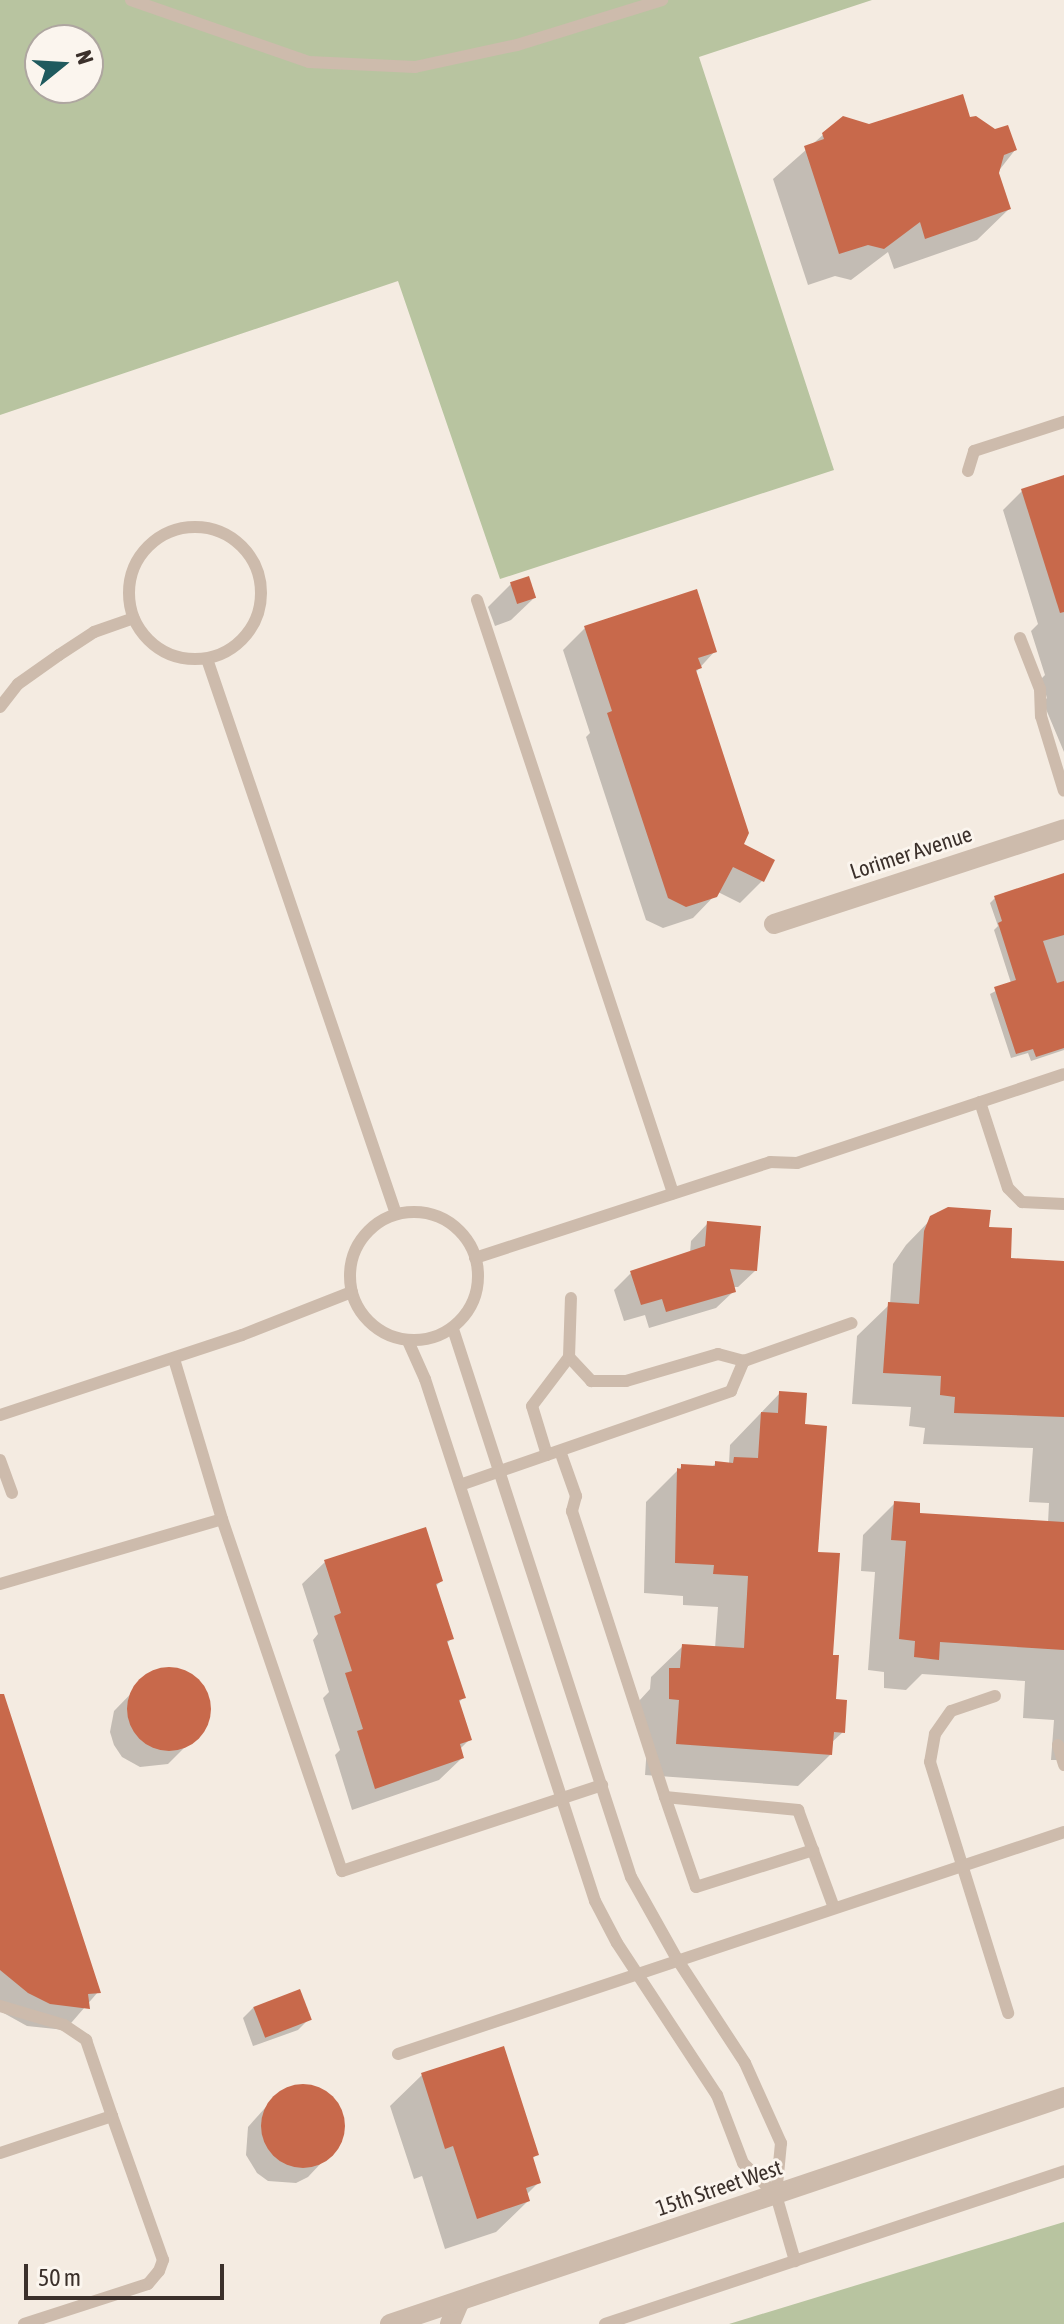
<!DOCTYPE html>
<style>
body{margin:0}
#map{position:relative;width:1064px;height:2324px;overflow:hidden;background:#f4ebe1;font-family:"Asap Condensed",sans-serif}
div>[style]{position:absolute}
[style*='--x']{left:calc(var(--x)*1px);top:calc(var(--y)*1px);width:calc(var(--w)*1px);rotate:calc(var(--a)*1deg)}
.green>*{inset:0;background:#b8c4a0}
.shadow>*{inset:0;background:#0003}
.building>*{inset:0;background:#c8694b;transform-origin:0 0}
.round{border-radius:50%}
.service>*{height:12px;margin:-6px;padding:0 6px;transform-origin:6px;border-radius:6px;background:#cdbbac}
.service>.ring{margin:-6px;padding:0;box-sizing:content-box;background:none;border:12px solid #cdbbac;border-radius:50%}
.minor>*{height:20px;margin:-10px;padding:0 10px;transform-origin:10px;border-radius:10px;background:#cdbbac}
.tertiary>*{height:20px;margin:-10px;padding:0 10px;transform-origin:10px;border-radius:10px;background:#cdbbac}
span{translate:-50% -50%;white-space:nowrap;text-align:center;line-height:1.15;-webkit-text-stroke:6px #fbf5ee;paint-order:stroke}
.street-label{font-size:22px;color:#3b302b}
.north{position:absolute;left:24px;top:24px;width:80px;height:80px;box-sizing:border-box;background:#fbf5ee;border:2px solid #aea6a0;border-radius:50%;rotate:72deg;font-size:22px;font-weight:700;line-height:32px;text-align:center;color:#3b302b}
.north::after{content:'';display:block;margin:auto;width:28px;height:36px;background:#1f5a5e;clip-path:polygon(50% 0,100% 100%,50% 72%,0 100%)}
.scale{position:absolute;left:24px;top:2264px;width:200px;height:36px;box-sizing:border-box;border:4px solid #3b302b;border-top:0;padding-left:10px;font-size:24px;line-height:28px;white-space:nowrap;color:#3b302b;-webkit-text-stroke:6px #fbf5ee;paint-order:stroke}
</style>
<div id="map">
<div class="green">
<i style="clip-path:polygon(evenodd,0 0,872px 0,699px 57px,834px 470px,500px 579px,398px 281px,0 415px,0 0,40px 40px,88px 40px,88px 88px,40px 88px,40px 40px)"></i>
<i style="clip-path:polygon(1064px 2222px,1064px 2324px,729px 2324px)"></i>
</div>
<div class="shadow">
<i style="clip-path:polygon(969px 120px,1015px 150px,997px 173px,1009px 209px,977px 240px,894px 269px,888px 252px,851px 280px,835px 276px,808px 285px,773px 179px,824px 134px,869px 126px)"></i>
<i style="clip-path:polygon(1064px 484px,1064px 752px,1043px 702px,1047px 698px,1041px 679px,1045px 675px,1031px 631px,1038px 624px,1003px 510px,1022px 491px)"></i>
<i style="clip-path:polygon(528px 579px,534px 598px,511px 620px,495px 626px,488px 607px,511px 584px)"></i>
<i style="clip-path:polygon(585px 628px,715px 651px,695px 673px,741px 845px,762px 881px,740px 903px,718px 892px,693px 918px,663px 928px,646px 920px,586px 737px,590px 733px,563px 650px)"></i>
<i style="clip-path:polygon(1064px 875px,1064px 1050px,1031px 1061px,1028px 1053px,1011px 1058px,990px 994px,1011px 983px,994px 930px,998px 926px,990px 903px,995px 898px)"></i>
<i style="clip-path:polygon(938px 1212px,987px 1228px,1009px 1260px,1064px 1263px,1064px 1760px,1051px 1760px,1054px 1720px,1023px 1718px,1025px 1681px,922px 1674px,906px 1690px,884px 1688px,884px 1672px,868px 1670px,875px 1572px,861px 1571px,863px 1535px,895px 1503px,918px 1515px,1048px 1523px,1049px 1503px,1029px 1502px,1033px 1448px,923px 1444px,925px 1428px,909px 1426px,911px 1407px,852px 1404px,857px 1336px,890px 1304px,893px 1264px,906px 1245px)"></i>
<i style="clip-path:polygon(708px 1223px,756px 1270px,738px 1287px,732px 1287px,734px 1291px,716px 1308px,649px 1328px,645px 1315px,624px 1321px,614px 1290px,631px 1273px,690px 1253px,691px 1241px)"></i>
<i style="clip-path:polygon(780px 1393px,802px 1426px,834px 1701px,843px 1732px,831px 1743px,830px 1755px,798px 1786px,645px 1775px,648px 1731px,639px 1701px,650px 1689px,651px 1677px,683px 1646px,715px 1648px,718px 1607px,683px 1605px,683px 1596px,644px 1593px,646px 1502px,682px 1466px,711px 1468px,716px 1463px,729px 1464px,730px 1445px)"></i>
<i style="clip-path:polygon(325px 1562px,441px 1581px,435px 1587px,452px 1638px,446px 1644px,464px 1697px,458px 1703px,469px 1740px,459px 1750px,462px 1758px,439px 1780px,352px 1810px,335px 1755px,340px 1750px,323px 1698px,329px 1692px,313px 1640px,318px 1634px,302px 1584px)"></i>
<i style="clip-path:polygon(179px 1670px,192px 1676px,205px 1692px,209px 1712px,206px 1726px,168px 1764px,140px 1767px,122px 1757px,114px 1745px,110px 1732px,114px 1711px,151px 1673px)"></i>
<i style="clip-path:polygon(0 1731px,98px 1992px,65px 2030px,27px 2026px,0 2011px)"></i>
<i style="clip-path:polygon(254px 2007px,309px 2019px,298px 2030px,253px 2046px,243px 2018px)"></i>
<i style="clip-path:polygon(422px 2075px,536px 2155px,532px 2159px,539px 2182px,526px 2195px,528px 2201px,496px 2232px,445px 2249px,422px 2176px,414px 2179px,390px 2106px)"></i>
<i style="clip-path:polygon(292px 2087px,320px 2089px,336px 2102px,342px 2115px,340px 2143px,308px 2177px,296px 2183px,268px 2181px,257px 2173px,246px 2155px,248px 2127px,274px 2098px)"></i>
</div>
<div class="building">
<i style="clip-path:polygon(963px 94px,970px 117px,976px 116px,995px 129px,1008px 125px,1017px 150px,1004px 155px,999px 173px,1011px 209px,925px 239px,920px 222px,884px 249px,868px 245px,839px 254px,804px 146px,824px 139px,822px 133px,843px 116px,869px 124px)"></i>
<i style="clip-path:polygon(1064px 475px,1064px 612px,1060px 613px,1021px 489px)"></i>
<i style="left:529px;top:576px;width:23px;height:20px;rotate:72deg"></i>
<i style="clip-path:polygon(697px 589px,717px 652px,698px 658px,702px 668px,696px 670px,749px 833px,744px 844px,775px 860px,764px 882px,733px 867px,717px 897px,686px 907px,668px 898px,607px 713px,612px 711px,584px 626px)"></i>
<i style="clip-path:polygon(1064px 873px,1064px 935px,1043px 941px,1057px 983px,1064px 981px,1064px 1048px,1036px 1057px,1033px 1049px,1016px 1054px,994px 987px,1016px 980px,998px 923px,1002px 921px,994px 896px)"></i>
<i style="clip-path:polygon(948px 1207px,991px 1210px,989px 1227px,1012px 1228px,1011px 1258px,1064px 1261px,1064px 1417px,954px 1413px,955px 1397px,940px 1395px,941px 1376px,883px 1373px,888px 1302px,919px 1304px,924px 1231px,930px 1216px)"></i>
<i style="clip-path:polygon(707px 1221px,761px 1226px,757px 1271px,730px 1269px,736px 1292px,666px 1312px,662px 1299px,641px 1305px,630px 1271px,705px 1246px)"></i>
<i style="clip-path:polygon(779px 1391px,807px 1393px,805px 1424px,827px 1426px,818px 1552px,840px 1553px,833px 1655px,839px 1655px,836px 1699px,847px 1700px,845px 1733px,834px 1732px,832px 1755px,676px 1744px,679px 1700px,669px 1699px,669px 1668px,680px 1668px,682px 1644px,744px 1648px,748px 1576px,713px 1574px,714px 1565px,675px 1563px,677px 1468px,681px 1469px,681px 1464px,715px 1466px,715px 1461px,733px 1463px,734px 1457px,758px 1458px,761px 1412px,778px 1413px)"></i>
<i style="clip-path:polygon(894px 1501px,920px 1503px,920px 1513px,1064px 1522px,1064px 1650px,940px 1642px,939px 1660px,914px 1657px,915px 1641px,899px 1639px,906px 1541px,891px 1540px)"></i>
<i style="clip-path:polygon(426px 1527px,443px 1581px,436px 1584px,454px 1639px,447px 1641px,466px 1698px,459px 1700px,472px 1740px,460px 1744px,464px 1758px,375px 1789px,357px 1731px,363px 1729px,345px 1673px,352px 1671px,334px 1616px,341px 1613px,324px 1560px)"></i>
<i class="round" style="left:127px;top:1667px;width:84px;height:84px"></i>
<i style="clip-path:polygon(0 1694px,4px 1694px,101px 1993px,88px 1994px,90px 2009px,50px 2004px,28px 1993px,0 1970px)"></i>
<i style="left:300px;top:1989px;width:33px;height:50px;rotate:69deg"></i>
<i style="clip-path:polygon(504px 2046px,539px 2155px,533px 2157px,541px 2183px,526px 2188px,530px 2201px,477px 2219px,453px 2146px,445px 2149px,421px 2073px)"></i>
<i class="round" style="left:261px;top:2084px;width:84px;height:84px"></i>
</div>
<div class="service">
<i style="--x:131;--y:0;--w:188;--a:19.2"></i>
<i style="--x:309;--y:62;--w:106;--a:2.7"></i>
<i style="--x:415;--y:67;--w:104;--a:-12.2"></i>
<i style="--x:517;--y:45;--w:152;--a:-17.2"></i>
<i style="--x:968;--y:471;--w:21;--a:-73"></i>
<i style="--x:974;--y:451;--w:95;--a:-17.9"></i>
<i class="ring" style="left:129px;top:527px;width:120px;height:120px"></i>
<i style="--x:477;--y:600;--w:625;--a:71.71"></i>
<i style="--x:1020;--y:638;--w:55;--a:68.6"></i>
<i style="--x:1040;--y:689;--w:27;--a:88"></i>
<i style="--x:1041;--y:716;--w:78;--a:73"></i>
<i style="--x:207;--y:659;--w:586;--a:71.19"></i>
<i style="--x:0;--y:707;--w:29;--a:-52"></i>
<i style="--x:18;--y:684;--w:50;--a:-35.3"></i>
<i style="--x:59;--y:655;--w:42;--a:-33.3"></i>
<i style="--x:94;--y:632;--w:42;--a:-19.3"></i>
<i style="--x:980;--y:1102;--w:90;--a:72"></i>
<i style="--x:1008;--y:1188;--w:20;--a:45"></i>
<i style="--x:1022;--y:1202;--w:42;--a:2.7"></i>
<i class="ring" style="left:350px;top:1212px;width:116px;height:116px"></i>
<i style="--x:475;--y:1258;--w:310;--a:-18"></i>
<i style="--x:770;--y:1162;--w:27;--a:2"></i>
<i style="--x:797;--y:1163;--w:281;--a:-18.4"></i>
<i style="--x:453;--y:1329;--w:576;--a:72.01"></i>
<i style="--x:631;--y:1877;--w:94;--a:60.7"></i>
<i style="--x:677;--y:1959;--w:124;--a:56.8"></i>
<i style="--x:745;--y:2063;--w:88;--a:65.8"></i>
<i style="--x:781;--y:2143;--w:52;--a:95.5"></i>
<i style="--x:776;--y:2195;--w:69;--a:73.9"></i>
<i style="--x:408;--y:1341;--w:42;--a:65.9"></i>
<i style="--x:425;--y:1379;--w:549;--a:71.96"></i>
<i style="--x:595;--y:1901;--w:47;--a:62.4"></i>
<i style="--x:617;--y:1943;--w:182;--a:56.7"></i>
<i style="--x:717;--y:2095;--w:73;--a:69.1"></i>
<i style="--x:743;--y:2163;--w:46;--a:44.1"></i>
<i style="--x:569;--y:1357;--w:33;--a:47"></i>
<i style="--x:591;--y:1381;--w:35;--a:0"></i>
<i style="--x:626;--y:1381;--w:96;--a:-16.4"></i>
<i style="--x:718;--y:1354;--w:27;--a:15"></i>
<i style="--x:0;--y:1415;--w:255;--a:-18.3"></i>
<i style="--x:242;--y:1335;--w:118;--a:-21.4"></i>
<i style="--x:560;--y:1451;--w:48;--a:70.4"></i>
<i style="--x:576;--y:1496;--w:16;--a:105"></i>
<i style="--x:572;--y:1511;--w:301;--a:72"></i>
<i style="--x:665;--y:1797;--w:134;--a:5.6"></i>
<i style="--x:798;--y:1810;--w:104;--a:69.8"></i>
<i style="--x:547;--y:1455;--w:51;--a:-107"></i>
<i style="--x:532;--y:1406;--w:61;--a:-52.9"></i>
<i style="--x:569;--y:1357;--w:59;--a:-88.1"></i>
<i style="--x:0;--y:1460;--w:35;--a:70"></i>
<i style="--x:460;--y:1485;--w:287;--a:-19.1"></i>
<i style="--x:731;--y:1391;--w:33;--a:-67"></i>
<i style="--x:744;--y:1361;--w:114;--a:-19.4"></i>
<i style="--x:222;--y:1519;--w:372;--a:71.2"></i>
<i style="--x:342;--y:1871;--w:274;--a:-18.3"></i>
<i style="--x:0;--y:1584;--w:231;--a:-16.3"></i>
<i style="--x:222;--y:1519;--w:167;--a:-106.7"></i>
<i style="--x:995;--y:1696;--w:46;--a:161.2"></i>
<i style="--x:951;--y:1711;--w:28;--a:125"></i>
<i style="--x:935;--y:1734;--w:28;--a:100"></i>
<i style="--x:930;--y:1762;--w:263;--a:72.7"></i>
<i style="--x:1058;--y:1745;--w:21;--a:73"></i>
<i style="--x:665;--y:1797;--w:95;--a:71"></i>
<i style="--x:696;--y:1887;--w:123;--a:-17.5"></i>
<i style="--x:0;--y:2006;--w:67;--a:16.5"></i>
<i style="--x:64;--y:2025;--w:27;--a:34"></i>
<i style="--x:86;--y:2040;--w:80;--a:71.1"></i>
<i style="--x:112;--y:2116;--w:118;--a:161.7"></i>
<i style="--x:398;--y:2054;--w:702;--a:-18.43"></i>
<i style="--x:24;--y:2324;--w:130;--a:-17.9"></i>
<i style="--x:148;--y:2284;--w:17;--a:-50"></i>
<i style="--x:159;--y:2271;--w:12;--a:-70"></i>
<i style="--x:163;--y:2260;--w:153;--a:-109.5"></i>
<i style="--x:605;--y:2324;--w:484;--a:-18.4"></i>
</div>
<div class="minor">
<i style="--x:774;--y:924;--w:305;--a:-18.1"></i>
<i style="--x:450;--y:2324;--w:25;--a:-67"></i>
</div>
<div class="tertiary">
<i style="--x:390;--y:2324;--w:711;--a:-18.61"></i>
</div>
<div class="street-label">
<span style="left:911px;top:853px;rotate:-18deg">Lorimer Avenue</span>
<span style="left:719px;top:2188px;rotate:-19deg">15th Street West</span>
</div>
<div class="north">N</div>
<div class="scale">50 m</div>
</div>
